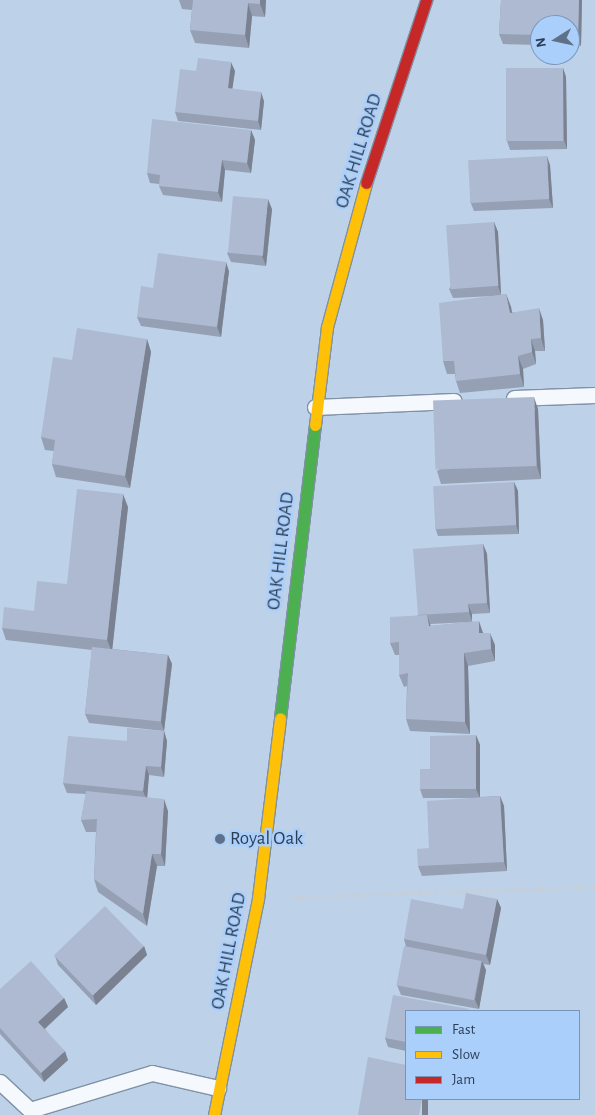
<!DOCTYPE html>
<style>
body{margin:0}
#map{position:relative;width:595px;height:1115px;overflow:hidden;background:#bdd1e9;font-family:"Alegreya Sans",sans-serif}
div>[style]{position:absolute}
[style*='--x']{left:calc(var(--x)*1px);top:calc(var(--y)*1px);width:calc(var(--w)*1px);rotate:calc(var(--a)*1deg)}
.path>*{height:3px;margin-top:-1.5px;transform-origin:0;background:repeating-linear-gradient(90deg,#c8ced5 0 5px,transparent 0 7.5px)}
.roads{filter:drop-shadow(1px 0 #8091a5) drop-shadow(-1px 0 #8091a5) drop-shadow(0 1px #8091a5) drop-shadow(0 -1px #8091a5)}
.lane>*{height:15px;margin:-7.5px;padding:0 7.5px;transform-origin:7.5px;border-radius:7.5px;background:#f5f8fc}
.fast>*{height:11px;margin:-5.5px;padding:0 5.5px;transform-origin:5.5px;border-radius:5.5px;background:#4caf50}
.slow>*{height:11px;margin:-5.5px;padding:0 5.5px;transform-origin:5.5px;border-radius:5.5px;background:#ffc107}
.jam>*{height:11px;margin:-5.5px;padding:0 5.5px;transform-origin:5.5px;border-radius:5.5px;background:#c62828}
.wall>*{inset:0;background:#96a0b4}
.shaded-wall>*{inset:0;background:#7a8292;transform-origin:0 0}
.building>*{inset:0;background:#aebad1;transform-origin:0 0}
.dots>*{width:14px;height:14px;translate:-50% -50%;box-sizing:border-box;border:2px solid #abcffb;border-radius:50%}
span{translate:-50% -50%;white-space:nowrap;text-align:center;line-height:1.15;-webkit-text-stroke:5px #abcffb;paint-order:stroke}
.street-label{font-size:19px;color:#2c3e55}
.poi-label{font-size:19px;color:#2c3e55}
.left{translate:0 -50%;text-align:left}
.legend{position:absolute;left:405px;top:1010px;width:175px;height:90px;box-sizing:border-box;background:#abcffb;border:1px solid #7895b9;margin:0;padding:6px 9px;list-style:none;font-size:15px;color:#2c3e55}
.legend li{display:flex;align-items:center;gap:10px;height:25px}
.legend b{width:25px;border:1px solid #7895b9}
.north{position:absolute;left:530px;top:15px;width:50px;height:50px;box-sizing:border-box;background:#abcffb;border:1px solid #7895b9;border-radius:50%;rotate:260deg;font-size:14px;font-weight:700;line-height:20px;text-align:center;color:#2c3e55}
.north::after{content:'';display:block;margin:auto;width:18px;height:22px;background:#5f7189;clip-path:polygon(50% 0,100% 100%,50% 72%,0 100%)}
</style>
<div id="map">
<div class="path">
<i style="--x:291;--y:897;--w:304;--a:-1.9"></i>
</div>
<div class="roads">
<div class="lane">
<i style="--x:514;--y:398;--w:81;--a:-2.1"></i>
<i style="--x:315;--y:407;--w:139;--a:-2.5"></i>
<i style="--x:0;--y:1082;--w:41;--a:43"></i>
<i style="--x:30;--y:1110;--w:127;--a:-16.9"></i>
<i style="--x:152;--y:1073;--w:68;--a:12.8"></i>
</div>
<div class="fast">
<i style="--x:280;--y:718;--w:295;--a:-83.2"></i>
</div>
<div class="slow">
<i style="--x:315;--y:425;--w:99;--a:-83"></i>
<i style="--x:327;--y:327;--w:149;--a:-74.8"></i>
<i style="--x:214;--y:1115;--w:221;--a:-78.5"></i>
<i style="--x:258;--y:898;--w:181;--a:-83"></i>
</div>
<div class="jam">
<i style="--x:366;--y:183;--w:193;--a:-71.8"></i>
</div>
</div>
<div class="wall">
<i style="clip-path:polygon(179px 0,266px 0,265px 17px,252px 16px,249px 48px,195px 43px,190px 30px,192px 10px,182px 9px)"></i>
<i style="clip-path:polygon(501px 0,582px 0,581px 46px,570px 45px,570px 25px,540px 25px,540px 45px,503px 44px,499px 34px)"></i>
<i style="clip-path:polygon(563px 68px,566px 77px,567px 149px,510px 150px,507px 141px)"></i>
<i style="clip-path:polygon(196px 71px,235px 71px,232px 89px,264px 101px,261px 130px,178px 121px,175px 112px)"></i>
<i style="clip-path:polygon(251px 130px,255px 140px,251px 173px,225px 170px,222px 202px,163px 195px,159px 186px,159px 184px,150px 183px,147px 173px)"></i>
<i style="clip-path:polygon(550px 165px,553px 208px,474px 211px,470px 201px)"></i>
<i style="clip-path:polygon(272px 209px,266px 266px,231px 262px,227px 253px)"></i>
<i style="clip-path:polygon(494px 222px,498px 232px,501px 295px,506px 294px,511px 307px,512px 312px,543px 320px,545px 351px,535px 351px,536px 364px,523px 369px,524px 387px,460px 393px,456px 381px,455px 374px,447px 374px,443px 361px,493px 296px,453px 298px,449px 289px)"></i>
<i style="clip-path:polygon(229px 271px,221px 337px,141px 326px,137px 317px,153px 288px)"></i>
<i style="clip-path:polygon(147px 339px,151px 352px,130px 488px,56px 477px,52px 464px,54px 451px,45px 450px,41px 437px,72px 360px)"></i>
<i style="clip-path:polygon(538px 409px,541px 479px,441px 484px,437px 471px)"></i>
<i style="clip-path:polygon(514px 482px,518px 491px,519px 534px,438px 536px,435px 527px)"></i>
<i style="clip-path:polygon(128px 507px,112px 649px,168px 655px,172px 664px,164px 731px,89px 723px,85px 714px,92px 650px,6px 640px,2px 628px,34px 611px,67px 584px)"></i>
<i style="clip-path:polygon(evenodd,483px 544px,487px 554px,490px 613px,472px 614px,472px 621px,495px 645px,495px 661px,468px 666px,470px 734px,410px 731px,406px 719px,407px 686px,404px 687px,399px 675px,399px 655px,395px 655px,390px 643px,418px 615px,483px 544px,471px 622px,431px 626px,430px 624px,471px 622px)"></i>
<i style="clip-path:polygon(164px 731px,167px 741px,164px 777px,149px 775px,147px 797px,168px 811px,165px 866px,157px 866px,147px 926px,98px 892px,94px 879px,96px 832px,86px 832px,81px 820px,86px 794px,67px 793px,63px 783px,127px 741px)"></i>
<i style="clip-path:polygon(476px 735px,480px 745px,480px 797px,500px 796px,504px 806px,507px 871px,422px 876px,418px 866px,469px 798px,423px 798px,420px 789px,430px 769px)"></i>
<i style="clip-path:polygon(497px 899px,501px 908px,490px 965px,483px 964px,486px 970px,479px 1009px,401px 995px,397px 985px,406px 947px,404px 939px,463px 909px)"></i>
<i style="clip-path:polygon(144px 946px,147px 955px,96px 1005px,58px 965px,55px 956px)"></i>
<i style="clip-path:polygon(0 989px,64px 998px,68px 1007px,45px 1029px,68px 1060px,44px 1082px,0 1034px)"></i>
<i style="clip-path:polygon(406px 1011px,406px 1051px,388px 1047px,385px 1038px)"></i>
</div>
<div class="shaded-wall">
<i style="clip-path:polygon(260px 0,266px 0,265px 17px,260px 4px)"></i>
<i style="clip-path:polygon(579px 0,582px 0,581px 46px,578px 36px)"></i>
<i style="clip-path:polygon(248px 3px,252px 16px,249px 48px,245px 35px)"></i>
<i style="clip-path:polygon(231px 62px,235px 71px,231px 98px,228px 88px)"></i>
<i style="clip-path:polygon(563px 68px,566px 77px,567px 149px,564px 140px)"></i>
<i style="clip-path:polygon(261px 92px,264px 101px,261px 130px,258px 121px)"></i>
<i style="clip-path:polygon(251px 130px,255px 140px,251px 173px,247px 163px)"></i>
<i style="clip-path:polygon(547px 156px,550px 165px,553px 208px,549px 199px)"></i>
<i style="clip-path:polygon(222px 160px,225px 170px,222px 202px,218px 192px)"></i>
<i style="clip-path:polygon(268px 199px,272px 209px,266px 266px,262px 256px)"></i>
<i style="clip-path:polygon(494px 222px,498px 232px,501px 295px,498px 286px)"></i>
<i style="clip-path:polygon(226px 262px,229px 271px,221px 337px,217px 327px)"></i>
<i style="clip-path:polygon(506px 294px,511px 307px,514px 325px,510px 313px)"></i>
<i style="clip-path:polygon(539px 308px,543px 320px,545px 351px,541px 338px)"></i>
<i style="clip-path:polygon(147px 339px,151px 352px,130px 488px,125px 476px)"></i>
<i style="clip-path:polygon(531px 339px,535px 351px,536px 364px,532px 352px)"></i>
<i style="clip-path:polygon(518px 356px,523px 369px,524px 387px,520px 374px)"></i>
<i style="clip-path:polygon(534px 397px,538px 409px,541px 479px,537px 466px)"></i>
<i style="clip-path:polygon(514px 482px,518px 491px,519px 534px,516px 525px)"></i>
<i style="clip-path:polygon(123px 494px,128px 507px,112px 652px,107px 640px)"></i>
<i style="clip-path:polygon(483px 544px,487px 554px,490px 613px,487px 603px)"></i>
<i style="clip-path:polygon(468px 604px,472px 614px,472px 621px,469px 612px)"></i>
<i style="clip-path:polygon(427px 615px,431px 627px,429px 626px)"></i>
<i style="clip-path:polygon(479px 621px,483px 633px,479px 633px)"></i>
<i style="clip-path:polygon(490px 633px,495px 645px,495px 661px,491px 649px)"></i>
<i style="clip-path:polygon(464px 653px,468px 666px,470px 734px,465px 722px)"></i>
<i style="clip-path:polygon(168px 655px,172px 664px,164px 731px,161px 722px)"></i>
<i style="clip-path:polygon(164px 731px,167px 741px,164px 777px,161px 767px)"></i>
<i style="clip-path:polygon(476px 735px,480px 745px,480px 798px,476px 789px)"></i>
<i style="clip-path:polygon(146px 766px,149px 775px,147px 800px,143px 791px)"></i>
<i style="clip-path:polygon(500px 796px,504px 806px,507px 871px,504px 862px)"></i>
<i style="clip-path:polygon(164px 799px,168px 811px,165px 866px,161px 854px)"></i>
<i style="clip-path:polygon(152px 854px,157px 866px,147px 926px,143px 914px)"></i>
<i style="clip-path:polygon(497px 899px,501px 908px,490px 965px,486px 955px)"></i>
<i style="clip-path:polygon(144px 946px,147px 955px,96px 1005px,93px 995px)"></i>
<i style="clip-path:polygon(482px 961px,486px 970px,479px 1009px,475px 1000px)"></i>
<i style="clip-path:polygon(64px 998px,68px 1007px,42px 1031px,38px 1022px)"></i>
<i style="clip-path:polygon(65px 1051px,68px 1060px,44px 1082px,41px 1073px)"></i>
<i style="left:422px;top:1099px;width:6px;height:16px"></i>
</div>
<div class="building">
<i style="clip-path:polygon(193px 0,260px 0,260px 4px,248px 3px,245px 35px,190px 30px)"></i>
<i style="clip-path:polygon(501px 0,579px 0,578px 36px,570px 36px,570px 25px,540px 25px,540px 35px,499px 34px)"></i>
<i style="clip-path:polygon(198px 58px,231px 62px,228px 88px,261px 92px,258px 121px,175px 112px,180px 69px,196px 71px)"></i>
<i style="left:506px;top:68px;width:57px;height:73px"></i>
<i style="clip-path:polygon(152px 119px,251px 130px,247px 163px,222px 160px,218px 192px,159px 186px,160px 175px,147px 173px)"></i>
<i style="left:547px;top:156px;width:43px;height:79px;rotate:87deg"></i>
<i style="left:233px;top:196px;width:35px;height:57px;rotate:5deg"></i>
<i style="left:494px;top:222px;width:64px;height:48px;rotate:86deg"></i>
<i style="clip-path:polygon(158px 253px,226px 262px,217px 327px,137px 317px,141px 286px,153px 288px)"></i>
<i style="clip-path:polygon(506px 294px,510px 313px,539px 308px,541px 338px,531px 339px,532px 352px,518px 356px,520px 374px,456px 381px,454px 361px,443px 361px,439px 303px)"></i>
<i style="clip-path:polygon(77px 328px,147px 339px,125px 476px,52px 464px,55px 440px,41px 437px,53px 357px,72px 360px)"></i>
<i style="left:534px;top:397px;width:69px;height:101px;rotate:88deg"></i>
<i style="left:514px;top:482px;width:43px;height:81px;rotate:87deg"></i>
<i style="clip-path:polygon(77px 489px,123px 494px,107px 640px,2px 628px,4px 607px,34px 611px,37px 581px,67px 584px)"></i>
<i style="clip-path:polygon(483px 544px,487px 603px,468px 604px,469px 612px,418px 615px,413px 549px)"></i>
<i style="clip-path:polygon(427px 615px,429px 626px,479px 621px,479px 633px,490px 633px,491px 649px,464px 653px,465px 722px,406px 719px,408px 673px,399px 675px,399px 642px,390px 643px,390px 617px)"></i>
<i style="left:92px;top:647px;width:76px;height:67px;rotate:6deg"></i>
<i style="clip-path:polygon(127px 728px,164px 731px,161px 767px,146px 766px,143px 791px,63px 783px,68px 736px,127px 741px)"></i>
<i style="clip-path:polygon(476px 735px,476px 789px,420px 789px,420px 769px,430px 769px,430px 736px)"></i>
<i style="clip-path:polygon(86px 791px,164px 799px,161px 854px,152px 854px,143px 914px,94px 879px,97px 819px,81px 820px)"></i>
<i style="clip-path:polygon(500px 796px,504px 862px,418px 866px,417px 849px,429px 848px,427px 801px)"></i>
<i style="clip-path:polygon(466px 893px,497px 899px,486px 955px,404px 939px,411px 899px,463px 909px)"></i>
<i style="left:105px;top:906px;width:56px;height:71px;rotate:46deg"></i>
<i style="left:404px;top:946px;width:79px;height:40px;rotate:11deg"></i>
<i style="clip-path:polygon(31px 961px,64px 998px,38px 1022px,65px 1051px,41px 1073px,0 1028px,0 989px)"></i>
<i style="clip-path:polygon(393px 995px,469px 1009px,469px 1011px,406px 1011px,406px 1042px,385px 1038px)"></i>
<i style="clip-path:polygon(368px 1057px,406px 1065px,406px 1099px,422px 1099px,419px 1115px,358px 1115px)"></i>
</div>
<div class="dots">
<i style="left:220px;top:839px;background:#5f7189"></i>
</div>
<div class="street-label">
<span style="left:359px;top:151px;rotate:-73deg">OAK HILL ROAD</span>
<span style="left:281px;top:551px;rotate:-83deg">OAK HILL ROAD</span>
<span style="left:229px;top:951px;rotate:-79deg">OAK HILL ROAD</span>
</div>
<div class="poi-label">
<span class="left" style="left:230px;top:839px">Royal Oak</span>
</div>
<ul class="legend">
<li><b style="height:6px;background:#4caf50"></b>Fast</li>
<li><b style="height:6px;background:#ffc107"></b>Slow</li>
<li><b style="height:6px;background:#c62828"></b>Jam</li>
</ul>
<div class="north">N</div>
</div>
